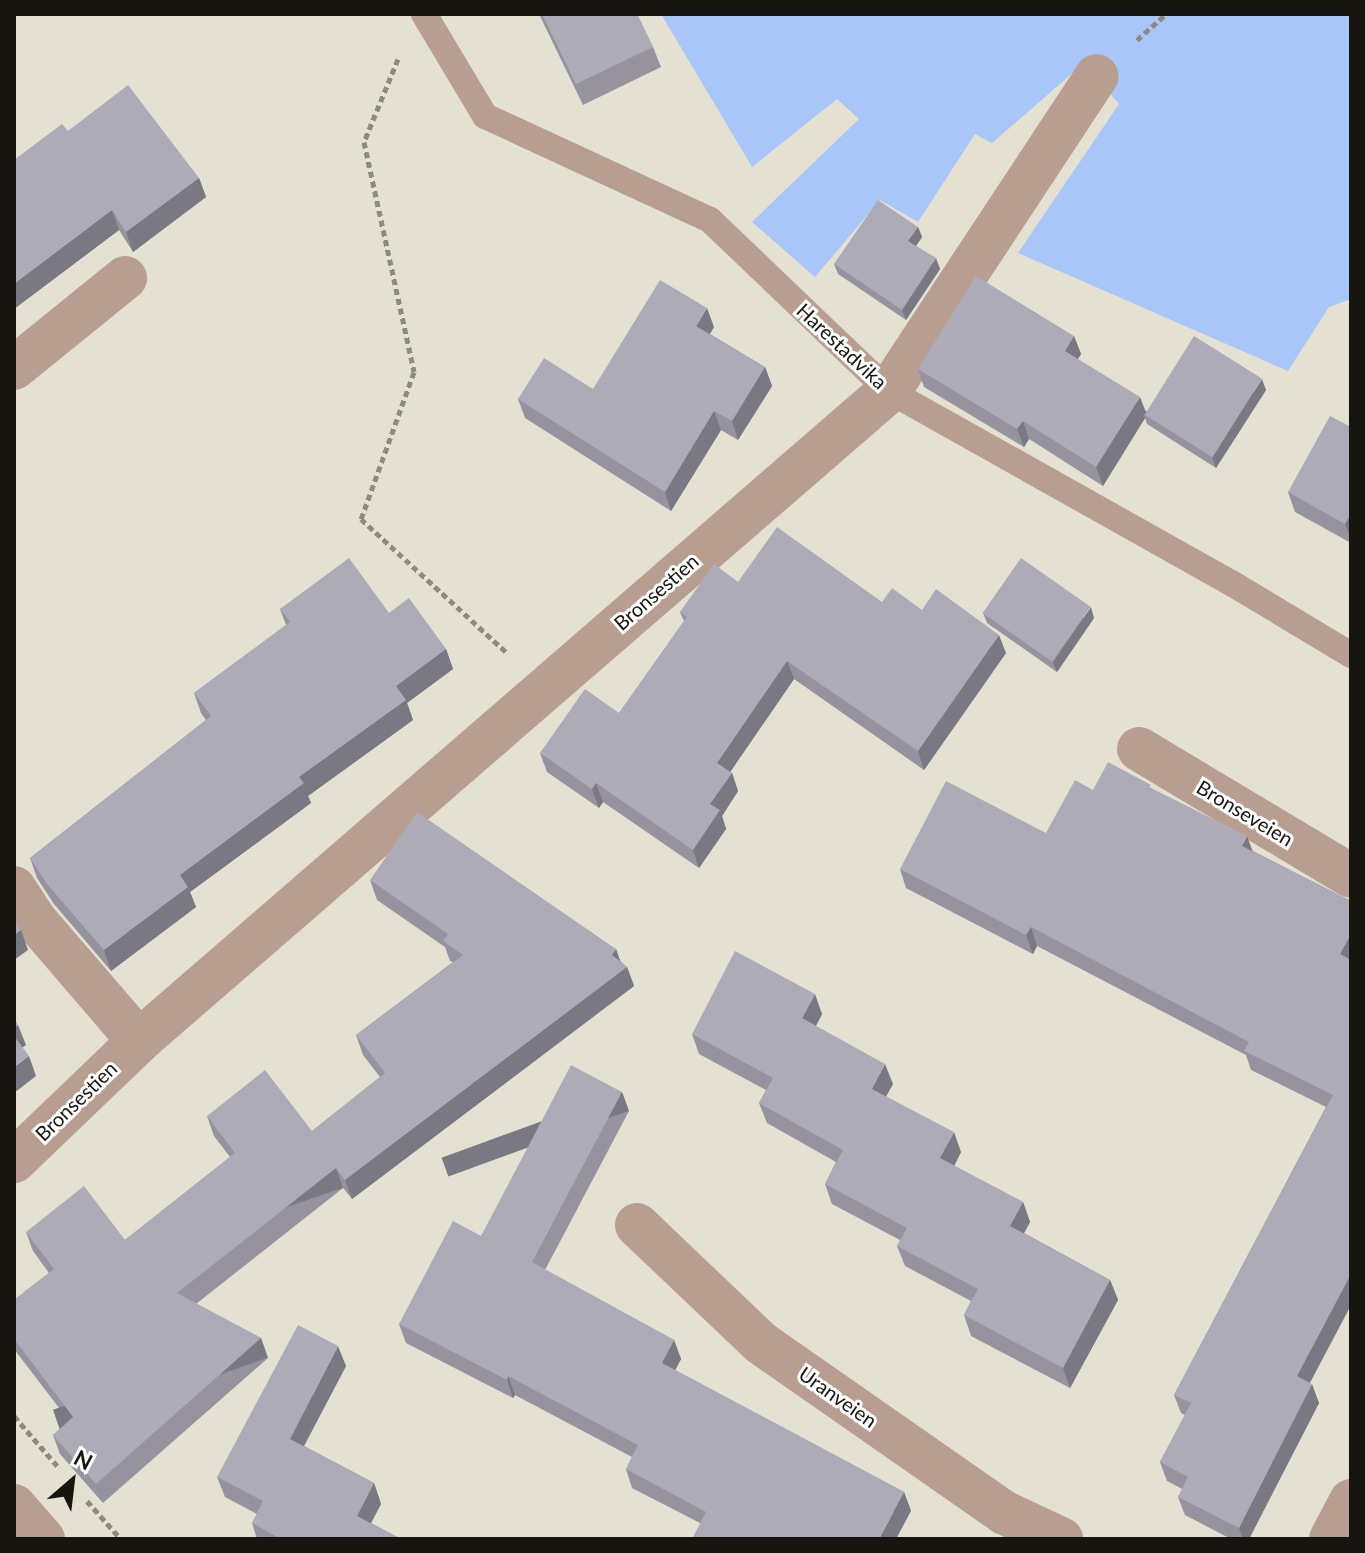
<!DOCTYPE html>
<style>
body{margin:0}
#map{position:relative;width:1365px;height:1553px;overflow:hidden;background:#e4e1d2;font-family:Lato,sans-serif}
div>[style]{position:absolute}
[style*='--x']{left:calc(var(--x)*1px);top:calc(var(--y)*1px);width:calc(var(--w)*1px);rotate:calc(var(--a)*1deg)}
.water>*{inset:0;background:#a9c6f8}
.path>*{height:5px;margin-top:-2.5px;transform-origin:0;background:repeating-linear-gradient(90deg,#8d8b80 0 6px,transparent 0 10px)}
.lane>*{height:26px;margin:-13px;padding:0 13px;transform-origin:13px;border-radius:13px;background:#b79e91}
.street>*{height:44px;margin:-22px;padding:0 22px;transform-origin:22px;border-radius:22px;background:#b79e91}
.wall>*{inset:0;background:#96939f}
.shaded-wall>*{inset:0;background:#7a7882;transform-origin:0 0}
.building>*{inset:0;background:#aeabb9;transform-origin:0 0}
span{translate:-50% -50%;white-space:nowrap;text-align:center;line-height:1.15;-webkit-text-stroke:6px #fff;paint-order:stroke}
.street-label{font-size:20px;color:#171510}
.frame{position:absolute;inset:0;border:16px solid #171510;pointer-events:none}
.north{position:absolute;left:32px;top:1441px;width:80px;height:80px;-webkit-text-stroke:6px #fff;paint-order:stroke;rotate:28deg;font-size:22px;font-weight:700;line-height:32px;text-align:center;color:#171510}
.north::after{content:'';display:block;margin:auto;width:28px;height:36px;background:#171510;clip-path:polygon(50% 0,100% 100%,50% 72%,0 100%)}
</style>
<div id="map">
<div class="water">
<i style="clip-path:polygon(661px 14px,1351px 14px,1351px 299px,1329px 307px,1288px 371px,1018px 253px,1119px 104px,1084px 63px,992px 143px,975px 134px,918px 222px,880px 200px,815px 277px,752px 222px,859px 119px,837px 99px,752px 167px)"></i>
</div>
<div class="path">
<i style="--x:1137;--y:40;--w:39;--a:-42"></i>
<i style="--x:398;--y:59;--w:90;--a:112.3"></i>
<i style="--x:364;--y:142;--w:235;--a:77.7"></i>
<i style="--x:414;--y:372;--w:156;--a:109.8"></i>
<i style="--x:361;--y:519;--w:197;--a:42.5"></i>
<i style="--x:14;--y:1416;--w:70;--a:49"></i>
<i style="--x:87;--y:1501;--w:51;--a:48.2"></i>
</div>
<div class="lane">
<i style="--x:424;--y:14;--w:119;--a:59.1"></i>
<i style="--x:485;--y:116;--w:248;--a:24.8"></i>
<i style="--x:710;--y:220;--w:248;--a:43.7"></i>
<i style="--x:889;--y:391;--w:394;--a:29.3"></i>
<i style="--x:1233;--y:584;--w:138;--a:31"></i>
</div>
<div class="street">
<i style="--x:14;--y:368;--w:143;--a:-39"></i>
<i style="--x:1139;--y:749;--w:247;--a:30.9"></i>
<i style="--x:14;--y:888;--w:37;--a:57"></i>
<i style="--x:34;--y:919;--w:161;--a:49.3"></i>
<i style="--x:14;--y:1161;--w:173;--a:-43.8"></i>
<i style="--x:139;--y:1041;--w:992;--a:-40.91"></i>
<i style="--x:889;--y:391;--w:377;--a:-56.6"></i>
<i style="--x:637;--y:1225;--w:171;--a:43.6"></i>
<i style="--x:761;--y:1343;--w:297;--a:34.9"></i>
<i style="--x:1005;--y:1513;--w:62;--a:24.9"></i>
<i style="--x:14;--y:1506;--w:44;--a:48.7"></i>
<i style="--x:1331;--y:1539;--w:43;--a:-62.2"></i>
</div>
<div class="wall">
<i style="clip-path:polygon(539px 14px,637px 14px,653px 47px,661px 67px,583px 105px)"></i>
<i style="clip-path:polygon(68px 131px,199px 178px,206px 197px,133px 252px,119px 230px,14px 309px,14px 160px)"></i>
<i style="clip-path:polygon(918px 227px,922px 237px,916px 246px,940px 269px,906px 320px,838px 274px,834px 264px)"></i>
<i style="clip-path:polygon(714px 327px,710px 334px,765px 367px,772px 386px,738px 440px,721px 430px,671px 511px,525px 418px,518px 399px,593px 389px)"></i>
<i style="clip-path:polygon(1074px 336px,1081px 354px,1078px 359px,1145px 411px,1266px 390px,1216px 468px,1147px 424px,1145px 418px,1103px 486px,1029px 439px,1024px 447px,924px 387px,918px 369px)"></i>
<i style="clip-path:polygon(1351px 427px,1351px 543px,1295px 512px,1288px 492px)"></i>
<i style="clip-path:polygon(738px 582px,882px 602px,922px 610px,1006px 653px,924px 770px,794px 679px,730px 772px,732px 773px,738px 791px,722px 816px,726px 829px,699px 868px,603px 802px,599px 808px,547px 772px,540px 753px,619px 713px,684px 621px,680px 612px)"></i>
<i style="clip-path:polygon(280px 609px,389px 613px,446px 649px,453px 669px,407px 703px,413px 720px,308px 796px,311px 803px,190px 892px,196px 907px,111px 971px,54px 904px,37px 878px,30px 858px,206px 720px,201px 713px,194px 693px,286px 625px)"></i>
<i style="clip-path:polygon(983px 613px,1094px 618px,1057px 672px,987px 623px)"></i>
<i style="clip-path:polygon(1152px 789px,1253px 851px,1351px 901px,1351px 1305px,1310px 1383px,1319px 1403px,1249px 1539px,1231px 1539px,1185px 1515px,1178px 1497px,1182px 1489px,1167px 1481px,1160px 1462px,1185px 1415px,1181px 1413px,1174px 1395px,1326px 1107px,1251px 1070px,1246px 1055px,1037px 946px,1033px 954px,906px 888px,900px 869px,1046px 833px,1093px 790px)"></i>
<i style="clip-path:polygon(370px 880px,616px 949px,620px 961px,627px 967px,634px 986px,352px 1199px,343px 1188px,196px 1304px,261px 1338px,268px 1358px,103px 1503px,60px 1454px,53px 1435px,69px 1421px,14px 1349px,14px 1300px,49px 1273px,33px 1251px,26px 1232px,125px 1240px,230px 1157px,214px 1136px,207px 1116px,312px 1131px,380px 1077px,363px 1055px,356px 1035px,453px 962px,450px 961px,445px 947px,377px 900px)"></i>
<i style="clip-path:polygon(822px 1014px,816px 1026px,893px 1084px,886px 1096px,961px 1152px,954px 1166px,1023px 1202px,1030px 1222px,1024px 1233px,1110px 1280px,1118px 1300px,1070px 1388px,971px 1336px,964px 1315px,971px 1301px,905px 1266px,897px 1246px,900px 1240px,832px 1204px,825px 1184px,836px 1162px,767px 1123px,759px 1103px,766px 1090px,699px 1054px,692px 1034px)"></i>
<i style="clip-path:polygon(622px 1092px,629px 1111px,545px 1270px,674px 1340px,681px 1359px,675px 1370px,904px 1492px,911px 1511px,700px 1523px,632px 1488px,626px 1469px,632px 1457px,515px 1395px,513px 1398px,406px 1343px,399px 1324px,481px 1236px)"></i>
<i style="clip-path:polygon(346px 1366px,304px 1446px,374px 1483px,381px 1504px,371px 1523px,401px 1539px,257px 1539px,252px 1523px,257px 1514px,225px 1497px,217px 1477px)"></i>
</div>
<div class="shaded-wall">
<i style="clip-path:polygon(199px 178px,206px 197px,133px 252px,126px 232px)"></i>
<i style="clip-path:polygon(112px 210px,119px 230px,14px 309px,14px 284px)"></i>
<i style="clip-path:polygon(918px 227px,922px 237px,912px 252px,908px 241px)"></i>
<i style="clip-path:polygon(936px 258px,940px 269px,906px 320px,902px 310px)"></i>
<i style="clip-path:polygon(707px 308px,714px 327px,703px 345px,696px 326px)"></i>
<i style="clip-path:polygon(1074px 336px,1081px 354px,1071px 369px,1065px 351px)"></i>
<i style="clip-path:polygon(765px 367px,772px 386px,738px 440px,732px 421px)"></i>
<i style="clip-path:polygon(1262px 379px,1266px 390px,1216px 468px,1212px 457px)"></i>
<i style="clip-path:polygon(1140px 397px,1147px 415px,1143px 414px,1145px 418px,1103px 486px,1096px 467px)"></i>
<i style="clip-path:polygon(714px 411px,721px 430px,671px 511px,665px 492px)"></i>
<i style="clip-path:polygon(1023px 421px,1029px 439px,1024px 447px,1017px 429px)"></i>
<i style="clip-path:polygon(1351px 514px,1351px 540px,1345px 524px)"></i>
<i style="clip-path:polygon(1091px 607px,1094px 618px,1057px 672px,1053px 662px)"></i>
<i style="clip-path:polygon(999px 635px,1006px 653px,924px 770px,918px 751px)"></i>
<i style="clip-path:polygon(446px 649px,453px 669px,407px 703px,413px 720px,308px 796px,311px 803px,190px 892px,196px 907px,111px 971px,104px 950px,180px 875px,299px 777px,396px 686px)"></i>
<i style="clip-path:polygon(787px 661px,794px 679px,724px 781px,717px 763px)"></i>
<i style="clip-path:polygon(732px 773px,738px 791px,722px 816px,726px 829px,699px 868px,693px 850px,710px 804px)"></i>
<i style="clip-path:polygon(596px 783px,603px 802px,599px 808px,592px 789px)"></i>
<i style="clip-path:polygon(1247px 836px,1254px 855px,1242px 846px)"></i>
<i style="clip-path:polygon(1031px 927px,1037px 946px,1033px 954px,1026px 935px)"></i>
<i style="clip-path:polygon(21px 930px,28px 950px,14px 960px,14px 935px)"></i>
<i style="clip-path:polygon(1351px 934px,1351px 965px,1340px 954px)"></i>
<i style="clip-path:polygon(616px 949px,623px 969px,627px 967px,634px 986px,352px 1199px,345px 1180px,612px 955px)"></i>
<i style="clip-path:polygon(815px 994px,822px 1014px,809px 1039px,802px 1018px)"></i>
<i style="clip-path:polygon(18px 1025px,26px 1045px,18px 1051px,14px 1041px,14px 1028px)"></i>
<i style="clip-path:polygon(29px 1056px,36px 1076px,14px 1093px,14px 1067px)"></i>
<i style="clip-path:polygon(885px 1064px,893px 1084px,879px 1109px,872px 1089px)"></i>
<i style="left:622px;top:1092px;width:20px;height:192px;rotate:70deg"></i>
<i style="clip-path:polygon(954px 1132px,961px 1152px,948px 1178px,940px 1158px)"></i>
<i style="left:336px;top:1168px;width:21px;height:202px;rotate:71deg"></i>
<i style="clip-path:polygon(1023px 1202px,1030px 1222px,1017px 1246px,1010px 1226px)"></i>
<i style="clip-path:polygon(1351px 1274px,1351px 1305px,1303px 1395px,1297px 1376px)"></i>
<i style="clip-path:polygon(1110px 1280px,1118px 1300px,1070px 1388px,1063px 1368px)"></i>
<i style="left:261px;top:1338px;width:21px;height:220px;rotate:71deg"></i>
<i style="clip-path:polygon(674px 1340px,681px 1359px,669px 1382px,662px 1363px)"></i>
<i style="clip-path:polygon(338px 1346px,346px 1366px,297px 1459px,290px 1439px)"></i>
<i style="clip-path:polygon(508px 1376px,515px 1395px,513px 1398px,507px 1380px)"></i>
<i style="clip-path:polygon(1312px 1384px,1319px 1403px,1249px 1539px,1243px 1539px,1239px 1528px)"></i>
<i style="clip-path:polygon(374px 1483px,381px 1504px,364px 1536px,357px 1516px)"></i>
<i style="clip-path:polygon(904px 1492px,911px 1511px,896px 1539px,879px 1539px)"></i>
</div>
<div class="building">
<i style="clip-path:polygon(542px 14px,637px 14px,653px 47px,576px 84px)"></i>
<i style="clip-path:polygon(128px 85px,199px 178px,126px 232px,112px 210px,14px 284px,14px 160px,62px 124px,68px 131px)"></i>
<i style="clip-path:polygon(878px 200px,918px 227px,908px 241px,936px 258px,902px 310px,834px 264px)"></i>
<i style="clip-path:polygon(976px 276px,1074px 336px,1065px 351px,1140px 397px,1096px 467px,1023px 421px,1017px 429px,918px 369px)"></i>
<i style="clip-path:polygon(660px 280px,707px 308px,696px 326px,765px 367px,732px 421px,714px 411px,665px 492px,518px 399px,544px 358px,593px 389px)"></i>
<i style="left:1194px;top:336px;width:80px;height:93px;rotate:32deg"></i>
<i style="clip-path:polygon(1330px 416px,1351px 427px,1351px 514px,1345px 524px,1288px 492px)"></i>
<i style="clip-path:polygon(777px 527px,882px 602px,892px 588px,922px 610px,936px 589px,999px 635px,918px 751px,787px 661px,717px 763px,732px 773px,710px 804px,720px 810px,693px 850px,596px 783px,592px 789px,540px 753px,585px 689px,619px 713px,687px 617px,680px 612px,714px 564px,738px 582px)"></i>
<i style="clip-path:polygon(349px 558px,389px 613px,409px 598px,446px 649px,396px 686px,406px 700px,299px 777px,304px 783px,180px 875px,188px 887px,104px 950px,47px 884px,30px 858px,211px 716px,194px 693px,290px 622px,280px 609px)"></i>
<i style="left:1021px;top:558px;width:85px;height:67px;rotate:35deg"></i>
<i style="clip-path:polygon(1108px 762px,1151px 785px,1149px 787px,1247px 836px,1242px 846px,1351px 901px,1351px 934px,1340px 954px,1351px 960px,1351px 1274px,1297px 1376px,1312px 1384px,1239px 1528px,1178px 1497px,1188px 1477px,1160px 1462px,1191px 1403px,1174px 1395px,1333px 1095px,1244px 1051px,1249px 1042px,1031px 927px,1026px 935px,900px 869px,946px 781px,1046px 833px,1075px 780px,1093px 790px)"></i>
<i style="clip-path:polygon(417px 812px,616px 949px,612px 955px,627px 967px,345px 1180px,336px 1168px,177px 1293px,261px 1338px,96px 1484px,53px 1435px,73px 1417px,14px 1339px,14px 1300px,54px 1269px,26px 1232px,84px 1186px,125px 1240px,235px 1153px,207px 1116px,265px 1070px,312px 1131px,385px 1073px,356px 1035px,463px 955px,443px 941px,448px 934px,370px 880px)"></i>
<i style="clip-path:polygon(14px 921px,21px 930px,14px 935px)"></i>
<i style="clip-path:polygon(735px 951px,815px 994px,802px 1018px,885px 1064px,872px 1089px,954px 1132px,940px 1158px,1023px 1202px,1010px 1226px,1110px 1280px,1063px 1368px,964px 1315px,978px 1289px,897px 1246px,907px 1228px,825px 1184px,843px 1150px,759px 1103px,773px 1078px,692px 1034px)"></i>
<i style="clip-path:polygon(14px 1018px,18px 1025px,14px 1028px)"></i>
<i style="clip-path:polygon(14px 1036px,29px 1056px,14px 1067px)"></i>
<i style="clip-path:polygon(571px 1065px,622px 1092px,532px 1262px,674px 1340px,662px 1363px,904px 1492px,879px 1539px,692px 1539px,706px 1512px,626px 1469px,638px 1445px,508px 1376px,507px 1380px,399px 1324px,453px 1221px,481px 1236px)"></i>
<i style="clip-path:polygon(298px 1325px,338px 1346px,290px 1439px,374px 1483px,357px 1516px,401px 1539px,281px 1539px,252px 1523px,263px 1501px,217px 1477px)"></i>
</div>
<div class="street-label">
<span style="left:842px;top:346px;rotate:43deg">Harestadvika</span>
<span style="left:656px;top:592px;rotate:-41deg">Bronsestien</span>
<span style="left:1245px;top:813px;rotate:31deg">Bronseveien</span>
<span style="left:76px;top:1101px;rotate:-44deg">Bronsestien</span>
<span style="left:838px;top:1397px;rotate:35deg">Uranveien</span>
</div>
<div class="frame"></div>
<div class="north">N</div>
</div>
